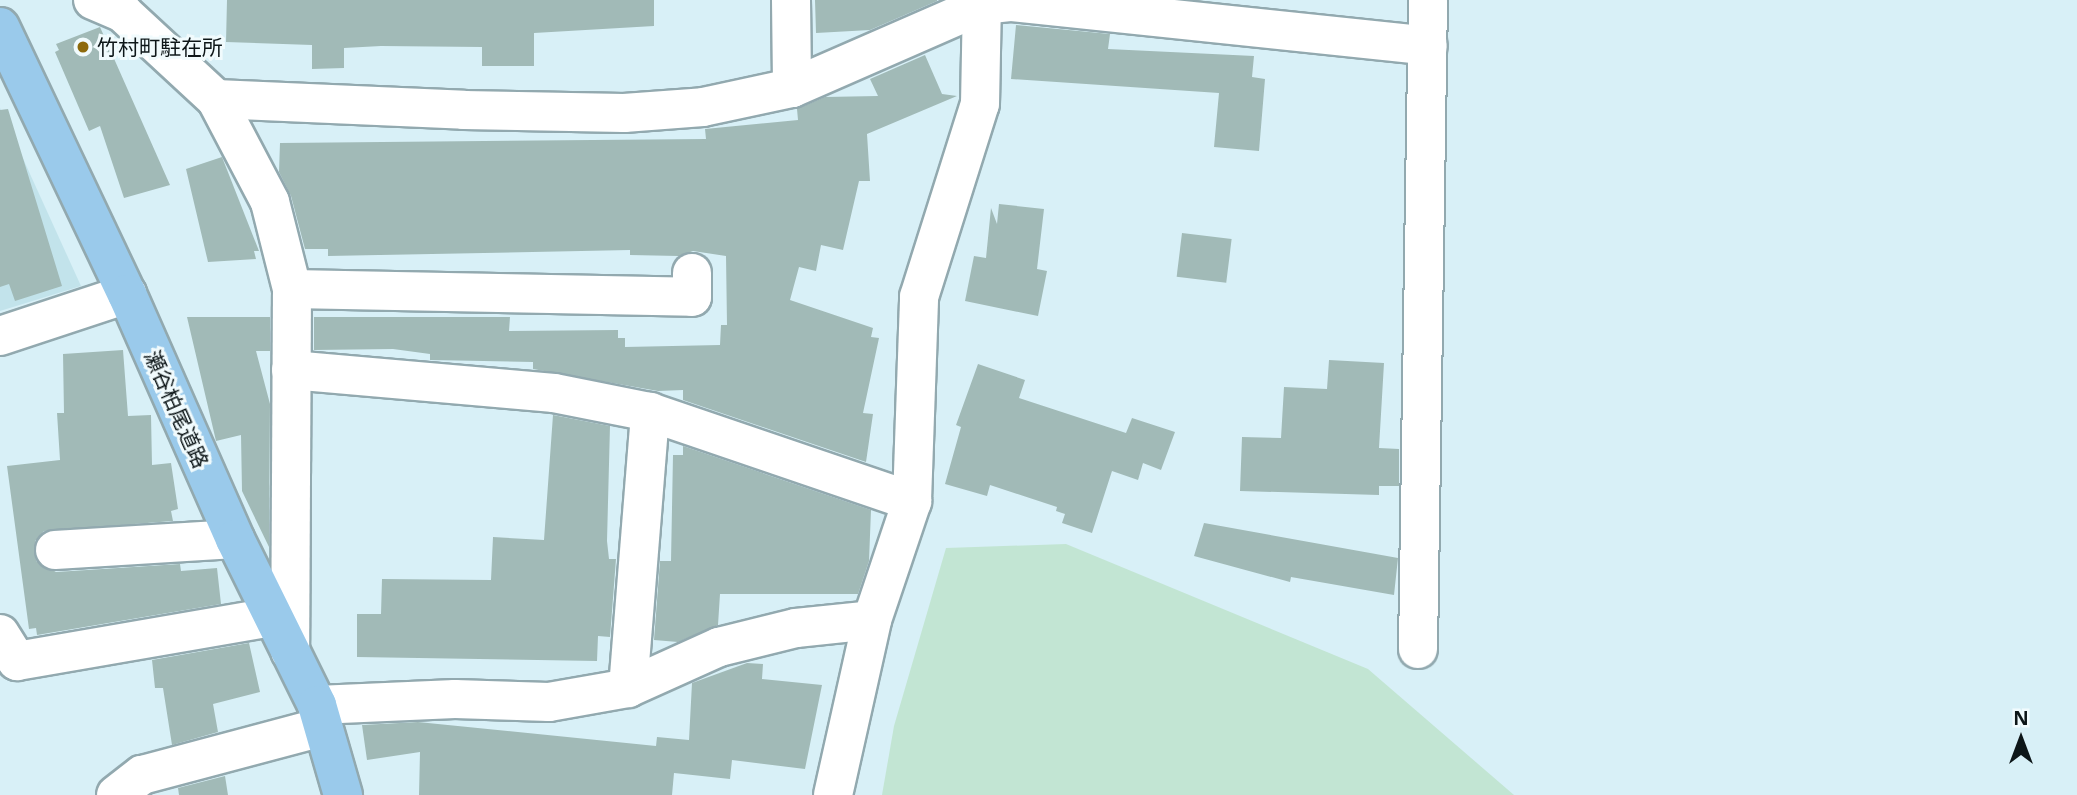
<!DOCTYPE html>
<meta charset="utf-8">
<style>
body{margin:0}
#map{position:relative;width:2077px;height:795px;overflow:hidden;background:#d8f0f7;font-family:"Open Sans","Noto Sans JP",sans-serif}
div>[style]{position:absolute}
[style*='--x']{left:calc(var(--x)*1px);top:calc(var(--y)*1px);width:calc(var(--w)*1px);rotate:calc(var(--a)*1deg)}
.built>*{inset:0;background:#c2e3eb}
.green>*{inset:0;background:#c2e5d3}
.building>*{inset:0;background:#a1bab7;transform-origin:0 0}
.roads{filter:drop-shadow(2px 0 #92a9af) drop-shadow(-2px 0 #92a9af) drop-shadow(0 2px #92a9af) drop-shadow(0 -2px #92a9af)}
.minor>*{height:38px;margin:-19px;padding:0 19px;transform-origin:19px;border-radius:19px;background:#fff}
.major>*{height:38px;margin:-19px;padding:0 19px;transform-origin:19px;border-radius:19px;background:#9acaeb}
.dots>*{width:19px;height:19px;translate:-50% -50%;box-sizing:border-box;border:4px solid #f1fbfd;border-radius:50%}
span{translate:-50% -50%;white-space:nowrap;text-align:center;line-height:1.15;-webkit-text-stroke:6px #f1fbfd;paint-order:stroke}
.poi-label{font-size:21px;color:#0d1618}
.left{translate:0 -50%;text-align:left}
.street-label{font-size:21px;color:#0d1618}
.north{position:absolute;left:1986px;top:704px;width:70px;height:70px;-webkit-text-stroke:5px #f1fbfd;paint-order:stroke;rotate:0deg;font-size:19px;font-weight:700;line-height:28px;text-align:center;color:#0d1618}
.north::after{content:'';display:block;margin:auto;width:24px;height:32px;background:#0d1618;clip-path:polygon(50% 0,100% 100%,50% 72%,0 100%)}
</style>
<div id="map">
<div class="built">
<i style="clip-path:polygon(0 108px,81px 286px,0 311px)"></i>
</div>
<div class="green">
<i style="clip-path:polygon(1066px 544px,1368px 669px,1514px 795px,882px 795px,894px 726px,946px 548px)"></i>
</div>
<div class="building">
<i style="clip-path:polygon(227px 0,654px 0,654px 26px,534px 33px,534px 66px,482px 66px,482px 47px,381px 46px,344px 48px,344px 68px,312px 69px,312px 45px,226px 42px)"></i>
<i style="clip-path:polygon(815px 0,937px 0,937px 1px,870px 30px,816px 33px)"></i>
<i style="clip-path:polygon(1016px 25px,1110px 34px,1108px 49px,1254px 56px,1252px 77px,1265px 79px,1259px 151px,1214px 147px,1219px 93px,1011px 79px)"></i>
<i style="clip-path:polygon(100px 27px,170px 185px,124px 198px,100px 126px,89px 131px,55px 52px,59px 50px,56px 44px)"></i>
<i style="clip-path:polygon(925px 55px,942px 94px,957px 96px,867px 134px,870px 181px,859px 181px,843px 250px,821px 245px,816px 271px,799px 267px,790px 300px,873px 328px,871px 337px,879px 338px,863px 413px,873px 414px,866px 462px,683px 400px,683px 390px,658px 391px,533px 369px,533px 362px,430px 360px,430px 354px,393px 349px,314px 350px,314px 317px,510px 317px,509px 331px,618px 330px,618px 338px,625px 338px,625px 347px,720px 345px,721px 325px,727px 325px,726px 256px,693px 251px,679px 256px,630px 255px,630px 250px,328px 256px,328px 249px,305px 249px,291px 196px,279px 172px,280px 143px,706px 139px,705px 129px,798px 120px,797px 109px,825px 97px,878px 96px,870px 79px)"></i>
<i style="clip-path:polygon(8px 109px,62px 286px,15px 301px,9px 284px,0 287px,0 110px)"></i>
<i style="clip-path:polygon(222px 157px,259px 251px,254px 251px,256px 259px,208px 262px,186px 169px)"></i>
<i style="clip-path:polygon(999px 204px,1044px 209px,1037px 269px,1047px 271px,1038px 316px,965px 301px,974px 256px,986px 258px,991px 208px,997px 224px)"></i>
<i style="left:1182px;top:233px;width:50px;height:44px;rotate:7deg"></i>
<i style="clip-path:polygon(187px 317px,270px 317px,270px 351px,256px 351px,270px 404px,269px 547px,242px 491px,241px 435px,216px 441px)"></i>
<i style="clip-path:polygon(123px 350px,128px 416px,151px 415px,152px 465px,171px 463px,178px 509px,171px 511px,173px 521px,44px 531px,35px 541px,36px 561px,56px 572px,180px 564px,181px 571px,217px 568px,221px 604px,37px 635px,36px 628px,29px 629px,7px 466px,60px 460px,57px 413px,64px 413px,63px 354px)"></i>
<i style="clip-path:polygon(1329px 360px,1384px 363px,1379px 448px,1399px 449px,1399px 486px,1379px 486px,1379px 495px,1240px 491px,1242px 437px,1281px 438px,1284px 387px,1327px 389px)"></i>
<i style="clip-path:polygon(978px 364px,1025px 380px,1019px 398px,1126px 433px,1132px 418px,1175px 432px,1161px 470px,1143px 463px,1138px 480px,1112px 471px,1092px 533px,1062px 523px,1065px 514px,1056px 511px,1057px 507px,990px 485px,987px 496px,945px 484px,961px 427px,956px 425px)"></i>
<i style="clip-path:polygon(553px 415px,610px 426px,607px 541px,609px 559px,616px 559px,610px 637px,598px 636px,597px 661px,357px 657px,357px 614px,381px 614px,382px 579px,491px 580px,493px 537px,544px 540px)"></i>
<i style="clip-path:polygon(683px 446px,871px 510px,869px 561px,858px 594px,720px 594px,718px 625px,678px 642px,654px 640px,660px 561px,671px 561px,673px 455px,683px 455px)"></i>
<i style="clip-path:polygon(1204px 523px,1398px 558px,1394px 595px,1291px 577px,1290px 582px,1194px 556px)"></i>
<i style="clip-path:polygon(249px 643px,260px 692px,213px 704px,218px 732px,172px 745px,163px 688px,155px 688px,152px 660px)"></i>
<i style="clip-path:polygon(747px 663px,763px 664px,762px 679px,822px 685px,805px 769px,732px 760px,730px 779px,674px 773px,672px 795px,419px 795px,420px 752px,367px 760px,362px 725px,418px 722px,656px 746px,657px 737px,689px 740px,692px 683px)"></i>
<i style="clip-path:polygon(225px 776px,228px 795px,179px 795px,178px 788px)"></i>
</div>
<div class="roads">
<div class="minor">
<i style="--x:93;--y:0;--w:33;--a:23"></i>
<i style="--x:123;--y:13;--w:127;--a:42.8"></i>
<i style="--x:216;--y:99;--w:248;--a:2.5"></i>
<i style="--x:464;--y:110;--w:160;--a:1.1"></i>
<i style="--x:624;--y:113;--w:79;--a:-4.3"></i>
<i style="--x:703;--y:107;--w:91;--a:-12.1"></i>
<i style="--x:792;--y:88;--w:207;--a:-23.6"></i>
<i style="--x:982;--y:5;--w:30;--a:-6"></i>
<i style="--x:1012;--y:2;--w:418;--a:6"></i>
<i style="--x:791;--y:0;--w:88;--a:89.3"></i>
<i style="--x:216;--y:99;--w:116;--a:62.3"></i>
<i style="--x:270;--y:202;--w:90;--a:75.8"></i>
<i style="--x:292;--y:289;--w:362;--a:90.3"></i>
<i style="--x:292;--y:289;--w:400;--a:1.1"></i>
<i style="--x:692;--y:297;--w:24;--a:-90"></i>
<i style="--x:0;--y:336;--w:134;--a:-18.3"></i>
<i style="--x:291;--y:370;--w:264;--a:5"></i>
<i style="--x:554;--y:393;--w:98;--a:11.2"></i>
<i style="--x:55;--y:550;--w:180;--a:-3.5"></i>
<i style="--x:0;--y:634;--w:32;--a:58"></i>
<i style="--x:17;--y:661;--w:260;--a:-9.8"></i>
<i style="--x:1418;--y:649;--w:649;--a:-89.12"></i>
<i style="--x:628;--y:688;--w:277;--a:-85.4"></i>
<i style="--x:650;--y:412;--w:277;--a:18.8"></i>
<i style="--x:317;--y:705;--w:138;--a:-2.5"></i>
<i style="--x:455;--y:699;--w:94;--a:1.8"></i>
<i style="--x:549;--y:702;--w:80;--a:-10"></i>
<i style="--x:628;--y:688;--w:100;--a:-24.3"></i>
<i style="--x:719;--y:647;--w:79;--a:-13.9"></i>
<i style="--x:796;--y:628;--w:76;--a:-6"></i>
<i style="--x:116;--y:795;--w:33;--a:-38"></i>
<i style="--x:142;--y:775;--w:187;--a:-14.9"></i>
<i style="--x:833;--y:795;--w:179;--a:-77.4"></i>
<i style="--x:872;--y:620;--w:126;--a:-71.4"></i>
<i style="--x:912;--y:501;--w:204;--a:-88"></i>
<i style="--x:919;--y:297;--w:202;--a:-72.5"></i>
<i style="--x:980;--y:104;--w:104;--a:-88.9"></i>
</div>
<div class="major">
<i style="--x:0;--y:27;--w:296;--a:64.6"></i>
<i style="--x:127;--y:294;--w:268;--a:66.2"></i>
<i style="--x:235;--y:539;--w:185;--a:63.7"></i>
<i style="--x:317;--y:705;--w:94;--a:73.9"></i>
</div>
</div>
<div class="dots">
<i style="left:83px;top:47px;background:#8d6a0c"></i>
</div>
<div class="poi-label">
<span class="left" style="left:97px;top:47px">竹村町駐在所</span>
</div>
<div class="street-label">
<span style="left:177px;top:409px;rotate:66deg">瀬谷柏尾道路</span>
</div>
<div class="north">N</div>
</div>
